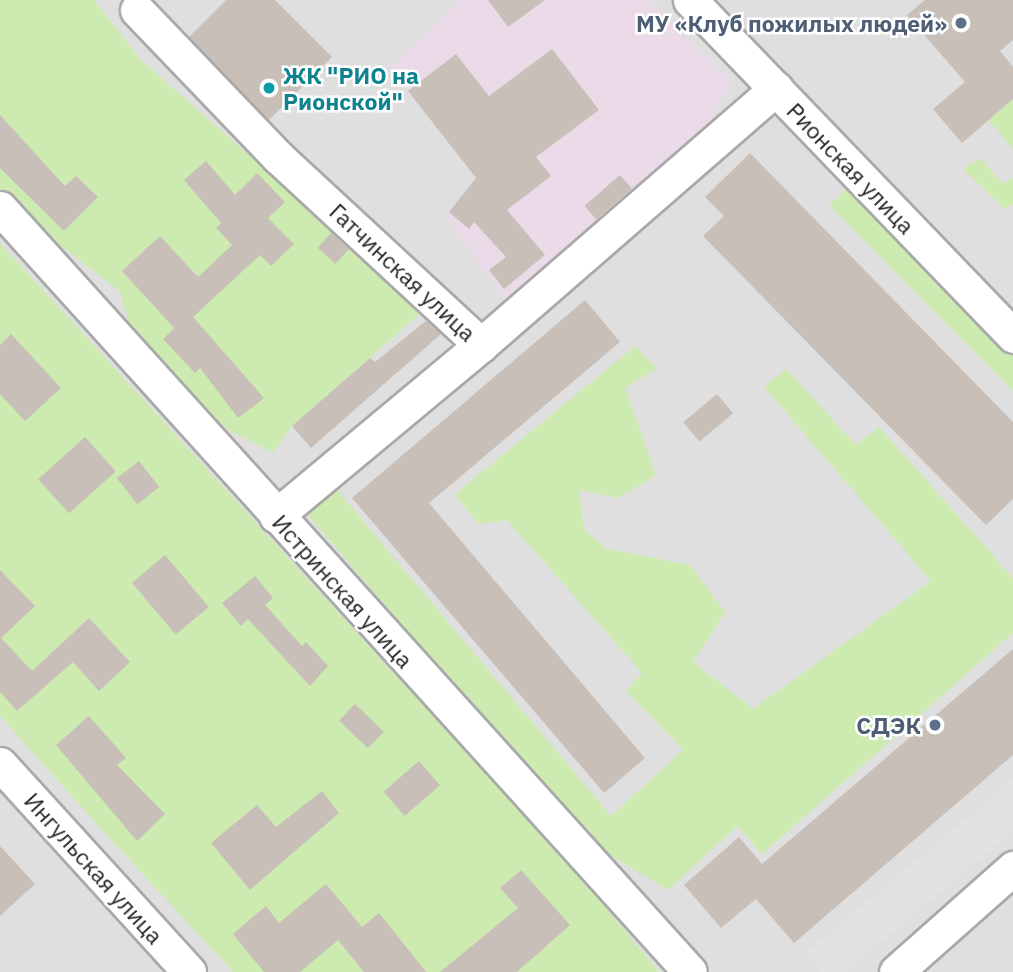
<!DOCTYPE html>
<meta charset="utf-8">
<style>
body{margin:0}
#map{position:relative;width:1013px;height:972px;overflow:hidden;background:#f2efe9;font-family:"IBM Plex Sans",sans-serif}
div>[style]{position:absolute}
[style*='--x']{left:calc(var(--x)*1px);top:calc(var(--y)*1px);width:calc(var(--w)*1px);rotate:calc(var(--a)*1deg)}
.residential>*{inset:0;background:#e0dfdf;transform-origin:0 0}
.industrial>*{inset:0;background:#ebdbe8}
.grass>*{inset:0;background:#cdebb0}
.parking>*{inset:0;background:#e2e2e2}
.building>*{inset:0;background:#c7bfb8;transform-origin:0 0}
.roads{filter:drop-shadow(2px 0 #a9a9a9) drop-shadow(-2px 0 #a9a9a9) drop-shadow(0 2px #a9a9a9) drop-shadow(0 -2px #a9a9a9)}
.minor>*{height:33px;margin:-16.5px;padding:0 16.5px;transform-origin:16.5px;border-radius:16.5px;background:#fff}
.dots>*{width:19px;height:19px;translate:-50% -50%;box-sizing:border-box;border:4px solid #fff;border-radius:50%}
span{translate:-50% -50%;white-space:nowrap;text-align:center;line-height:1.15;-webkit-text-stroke:5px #fff;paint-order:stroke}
.service-label{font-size:23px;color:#4e5e75;font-weight:700}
.right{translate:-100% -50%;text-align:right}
.culture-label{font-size:23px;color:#0d838f;font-weight:700}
.left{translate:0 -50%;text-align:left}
.street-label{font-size:23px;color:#222}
</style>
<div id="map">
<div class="residential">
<i style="left:0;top:0;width:1013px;height:972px"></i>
</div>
<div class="industrial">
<i style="clip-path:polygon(461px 0,648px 0,731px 82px,700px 139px,510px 308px,444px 213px,480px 184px,392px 66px)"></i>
</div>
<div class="grass">
<i style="clip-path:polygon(0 0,94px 0,140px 59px,244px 151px,310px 192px,421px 313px,292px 426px,273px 453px,208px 420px,133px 334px,119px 291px,28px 220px,0 189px)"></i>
<i style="clip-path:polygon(1013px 99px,1013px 149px,988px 120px)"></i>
<i style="clip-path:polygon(980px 158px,1003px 184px,1013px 177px,1013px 204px,1005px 209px,963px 169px)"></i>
<i style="clip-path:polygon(854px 182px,1013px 341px,1013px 391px,829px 205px)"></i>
<i style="clip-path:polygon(0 243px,584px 881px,659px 972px,233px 972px,123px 853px,0 716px)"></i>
<i style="clip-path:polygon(635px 346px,657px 368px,625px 388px,656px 475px,618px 498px,579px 490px,584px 530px,607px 549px,690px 565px,725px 612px,693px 662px,753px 709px,931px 581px,764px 387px,786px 369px,856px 445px,879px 427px,1013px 578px,1013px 633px,762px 854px,737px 826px,668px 890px,585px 840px,302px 508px,332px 484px,611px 816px,683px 750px,626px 691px,642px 673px,507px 520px,479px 524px,454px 495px)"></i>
</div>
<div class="parking">
<i style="clip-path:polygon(1013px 779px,1013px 831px,845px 972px,822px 972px,805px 954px)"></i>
</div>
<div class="building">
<i style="clip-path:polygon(226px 0,275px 0,332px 57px,269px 120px,189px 37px)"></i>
<i style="clip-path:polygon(488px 0,545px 0,508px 27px)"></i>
<i style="clip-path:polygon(925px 0,1013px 0,1013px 40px,1000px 51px,1013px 67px,1013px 99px,962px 143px,933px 109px,965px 82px,907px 15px)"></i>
<i style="clip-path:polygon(552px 49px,599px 110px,536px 157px,551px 176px,507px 210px,545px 255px,504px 289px,489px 270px,506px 257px,474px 222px,469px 229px,449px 212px,476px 178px,408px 91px,456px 54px,489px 96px)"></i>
<i style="clip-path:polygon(0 115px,65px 186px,76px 176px,98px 197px,64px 231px,0 168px)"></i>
<i style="clip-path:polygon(750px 153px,1013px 422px,1013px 499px,986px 525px,703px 236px,724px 216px,705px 197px)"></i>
<i style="clip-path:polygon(206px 161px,235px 195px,257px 173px,285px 202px,268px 218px,294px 244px,271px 266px,260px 255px,193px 317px,264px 398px,238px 418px,200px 368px,195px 373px,163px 339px,174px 328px,122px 271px,160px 236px,198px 277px,232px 245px,216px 228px,221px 223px,184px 180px)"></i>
<i style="left:620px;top:175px;width:18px;height:47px;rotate:49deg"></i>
<i style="left:331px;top:233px;width:24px;height:20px;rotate:42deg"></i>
<i style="clip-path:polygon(585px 300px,620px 342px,429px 503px,645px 758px,604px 793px,352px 498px)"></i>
<i style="clip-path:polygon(426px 321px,441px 334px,311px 448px,292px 426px,370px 358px,375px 362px)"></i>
<i style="clip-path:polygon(11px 334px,61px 388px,25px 421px,0 394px,0 345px)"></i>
<i style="left:717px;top:394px;width:25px;height:44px;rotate:50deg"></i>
<i style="left:85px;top:437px;width:46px;height:63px;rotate:48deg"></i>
<i style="left:139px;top:461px;width:33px;height:28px;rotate:52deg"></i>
<i style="left:165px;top:555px;width:68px;height:43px;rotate:50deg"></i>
<i style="clip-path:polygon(0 570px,35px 606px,1px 638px,32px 671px,89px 618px,130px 662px,99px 691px,73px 662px,17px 711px,0 692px)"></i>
<i style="clip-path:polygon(255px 576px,273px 598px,265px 605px,302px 646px,306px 642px,328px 666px,310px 686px,248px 619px,241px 626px,222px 603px)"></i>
<i style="clip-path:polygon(1013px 649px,1013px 755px,794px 943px,756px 899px,721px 928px,684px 885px,739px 837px,762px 864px)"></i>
<i style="left:355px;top:704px;width:40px;height:23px;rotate:44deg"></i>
<i style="clip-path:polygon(89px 716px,126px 758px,117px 765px,165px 814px,137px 841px,56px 745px)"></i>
<i style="left:419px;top:761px;width:32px;height:47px;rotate:49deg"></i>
<i style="clip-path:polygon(322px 791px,339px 813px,250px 890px,211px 843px,257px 805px,276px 827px)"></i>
<i style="clip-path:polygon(0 846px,35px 884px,0 916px)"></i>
<i style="clip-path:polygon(521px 870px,570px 925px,517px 972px,440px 972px,518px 908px,500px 888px)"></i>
<i style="clip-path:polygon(326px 884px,362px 927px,379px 913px,426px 972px,364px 972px,338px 940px,300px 972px,264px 972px,233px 934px,266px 906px,279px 923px)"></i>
</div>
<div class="roads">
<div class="minor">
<i style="--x:690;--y:0;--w:466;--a:46.1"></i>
<i style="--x:137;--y:10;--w:204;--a:46.2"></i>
<i style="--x:278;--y:157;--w:277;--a:42.8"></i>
<i style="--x:481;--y:345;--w:267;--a:140.2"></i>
<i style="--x:0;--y:208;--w:1029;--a:47.91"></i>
<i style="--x:481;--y:345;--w:391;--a:-41"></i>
<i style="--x:0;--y:764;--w:281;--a:47.7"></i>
<i style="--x:896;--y:972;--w:157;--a:-41.6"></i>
</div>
</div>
<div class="dots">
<i style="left:961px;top:23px;background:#5c6f8a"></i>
<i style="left:269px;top:88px;background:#0f9aa8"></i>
<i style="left:935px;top:725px;background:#5c6f8a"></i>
</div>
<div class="service-label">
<span class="right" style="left:947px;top:23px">МУ «Клуб пожилых людей»</span>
<span class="right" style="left:921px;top:725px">СДЭК</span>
</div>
<div class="culture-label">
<span class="left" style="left:283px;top:88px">ЖК "РИО на<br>Рионской"</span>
</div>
<div class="street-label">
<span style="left:851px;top:168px;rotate:46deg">Рионская улица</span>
<span style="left:403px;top:272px;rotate:43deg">Гатчинская улица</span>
<span style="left:343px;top:591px;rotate:48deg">Истринская улица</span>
<span style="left:94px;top:868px;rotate:48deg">Ингульская улица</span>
</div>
</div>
